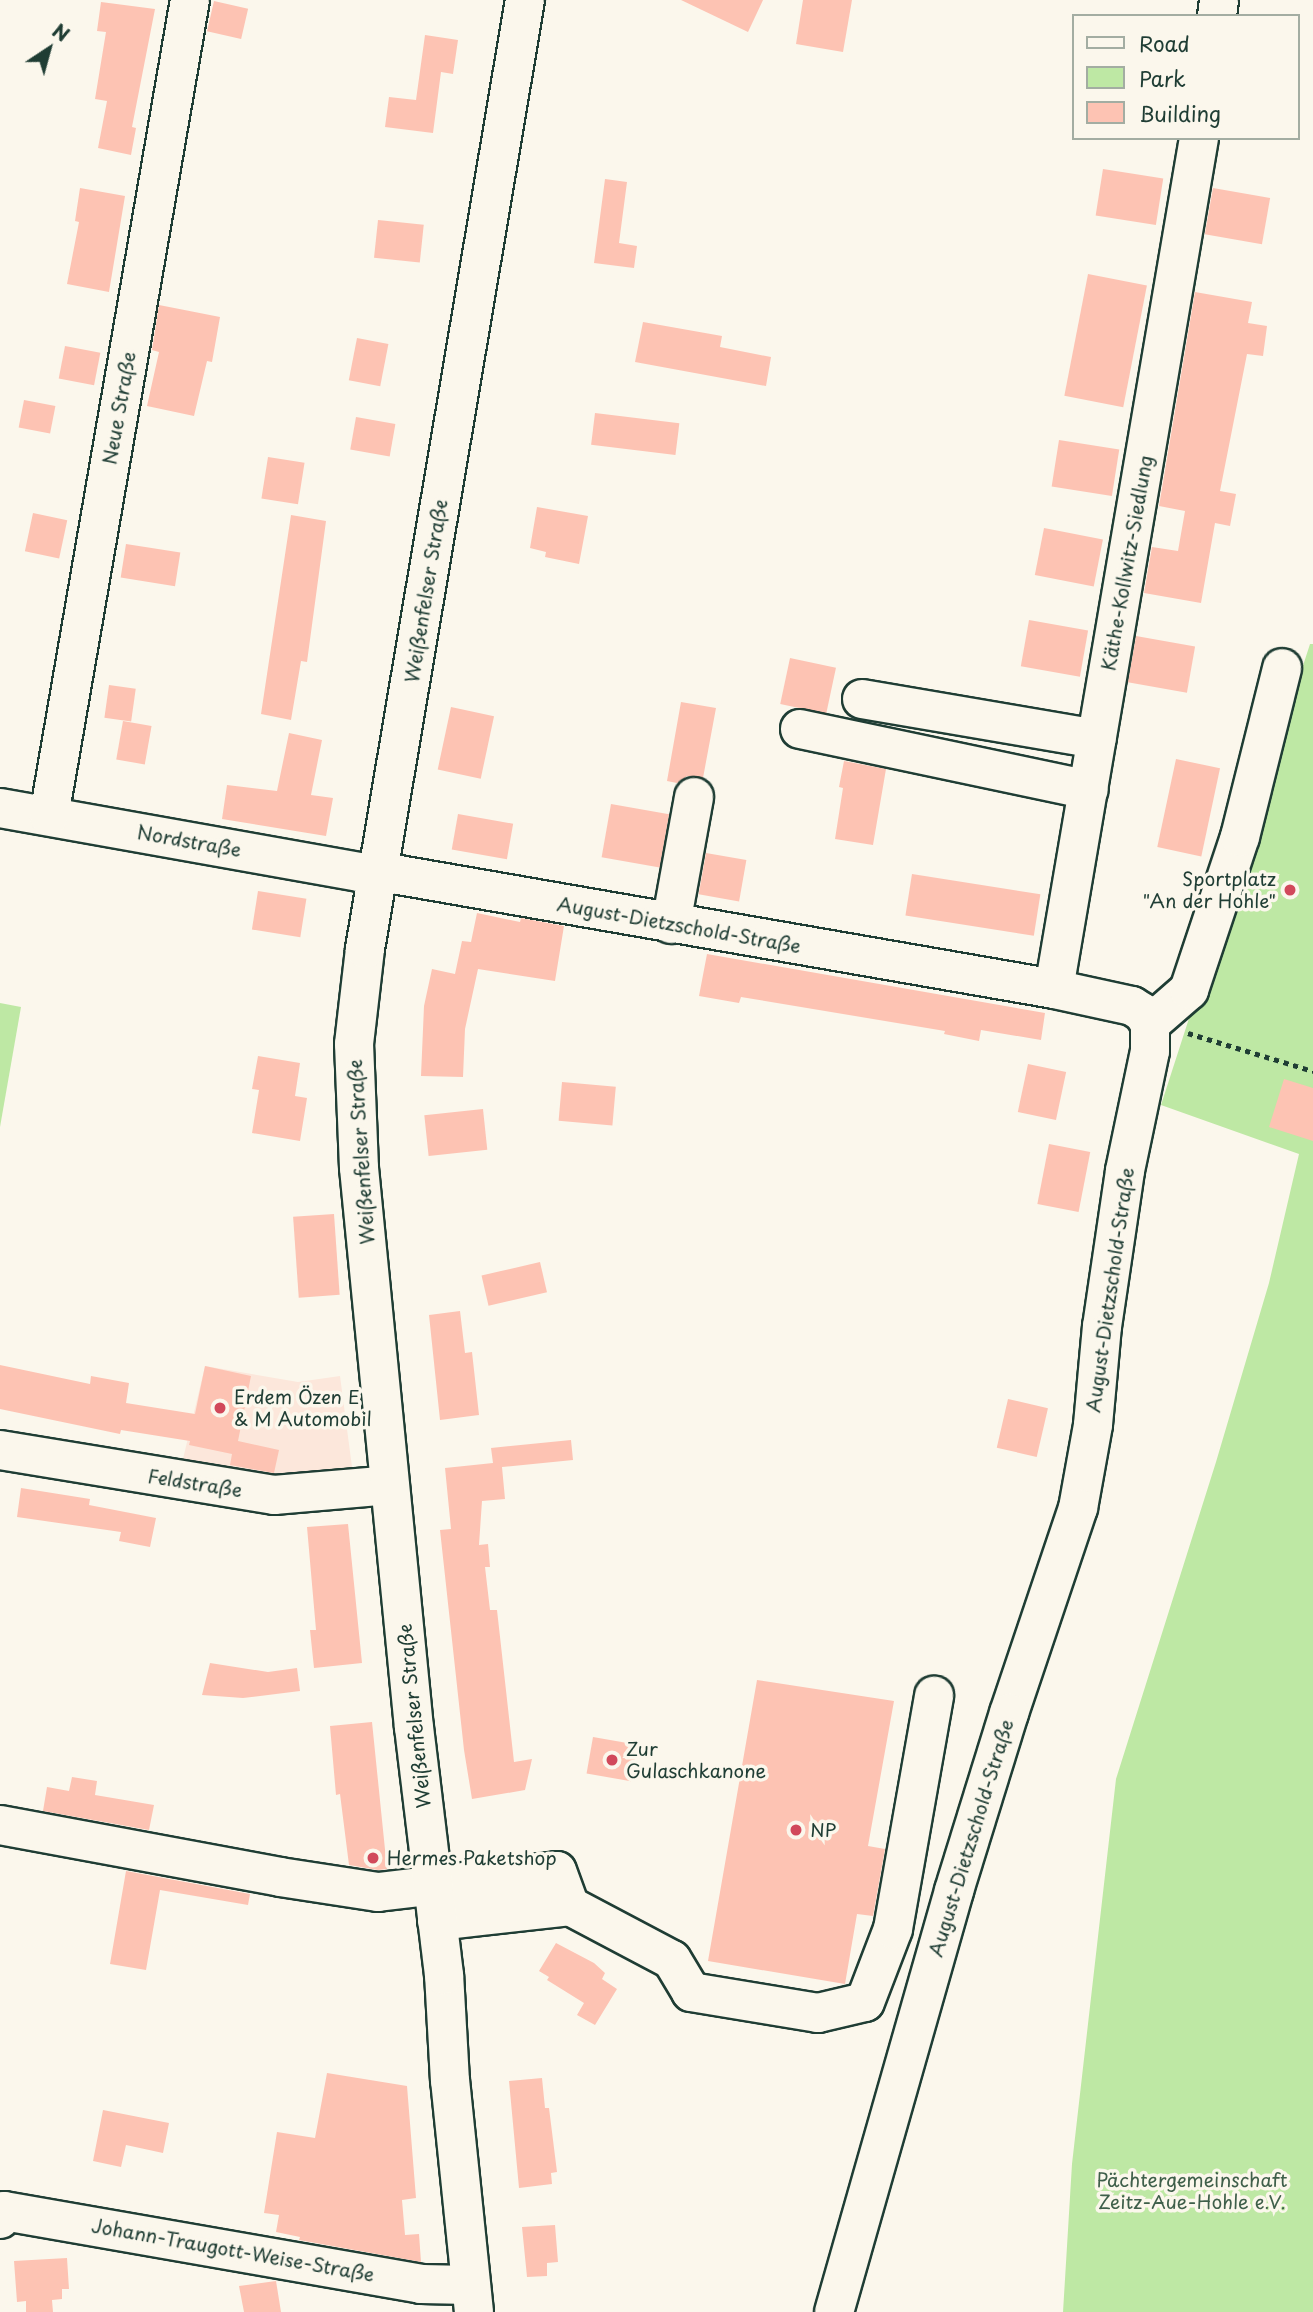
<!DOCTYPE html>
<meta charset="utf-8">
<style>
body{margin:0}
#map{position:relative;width:1313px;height:2312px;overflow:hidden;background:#fbf7ec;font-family:"Playpen Sans",sans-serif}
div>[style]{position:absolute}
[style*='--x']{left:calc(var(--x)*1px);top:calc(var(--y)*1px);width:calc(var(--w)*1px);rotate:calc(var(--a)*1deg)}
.built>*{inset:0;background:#fce7db}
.green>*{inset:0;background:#bee8a4}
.building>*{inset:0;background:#fdc3b3;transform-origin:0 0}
.path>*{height:4.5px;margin-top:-2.25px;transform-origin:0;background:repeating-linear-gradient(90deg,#1f3d34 0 5px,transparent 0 10px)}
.roads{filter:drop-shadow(2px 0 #1f3d34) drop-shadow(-2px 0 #1f3d34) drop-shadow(0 2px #1f3d34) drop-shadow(0 -2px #1f3d34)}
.minor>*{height:38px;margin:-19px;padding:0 19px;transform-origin:19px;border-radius:19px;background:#fbf7ec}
.dots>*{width:19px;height:19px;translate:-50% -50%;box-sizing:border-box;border:4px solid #fbf7ec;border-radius:50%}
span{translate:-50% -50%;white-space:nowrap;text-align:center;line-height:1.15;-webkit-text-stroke:7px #fbf7ec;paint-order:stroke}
.street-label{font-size:19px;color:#1f3d34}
.poi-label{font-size:19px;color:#1f3d34}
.right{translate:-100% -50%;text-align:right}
.left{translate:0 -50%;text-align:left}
.park-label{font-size:19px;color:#3f5f4a}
.legend{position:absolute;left:1072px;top:14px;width:228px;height:126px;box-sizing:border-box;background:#fbf7ec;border:2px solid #a3ada2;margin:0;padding:9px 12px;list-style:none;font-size:21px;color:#1f3d34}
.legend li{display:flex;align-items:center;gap:14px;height:35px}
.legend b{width:35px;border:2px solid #a3ada2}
.north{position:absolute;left:14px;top:14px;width:70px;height:70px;-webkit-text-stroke:5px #fbf7ec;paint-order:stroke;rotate:36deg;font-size:19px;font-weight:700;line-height:28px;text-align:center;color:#1f3d34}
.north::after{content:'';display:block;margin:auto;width:24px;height:32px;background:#1f3d34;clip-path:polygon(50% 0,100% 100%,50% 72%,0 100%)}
</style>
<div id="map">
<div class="built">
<i style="clip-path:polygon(205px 1366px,298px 1382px,340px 1376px,352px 1467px,279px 1478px,183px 1459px)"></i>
</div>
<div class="green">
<i style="clip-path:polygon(1310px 644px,1313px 644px,1313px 2312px,1063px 2312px,1072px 2164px,1116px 1779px,1216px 1462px,1269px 1283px,1299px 1154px,1161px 1105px)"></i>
<i style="clip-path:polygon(0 1003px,21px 1007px,0 1127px)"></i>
</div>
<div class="building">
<i style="clip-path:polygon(681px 0,763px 0,748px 32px)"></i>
<i style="clip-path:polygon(803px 0,852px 0,843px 52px,796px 44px)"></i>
<i style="left:214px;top:1px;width:35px;height:31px;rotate:13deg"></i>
<i style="clip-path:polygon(101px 2px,155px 9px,132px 127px,136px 128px,131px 155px,98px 148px,107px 101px,95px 99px,106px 32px,97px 31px)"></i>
<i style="clip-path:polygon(425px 35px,458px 40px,453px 74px,441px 72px,433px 133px,385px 127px,389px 97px,416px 100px)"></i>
<i style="left:1103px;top:169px;width:61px;height:47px;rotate:9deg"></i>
<i style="clip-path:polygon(605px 179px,627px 182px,619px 243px,637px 246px,634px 268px,594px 263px)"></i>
<i style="clip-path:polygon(80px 188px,125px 196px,109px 292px,67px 284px,79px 222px,75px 221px)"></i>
<i style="left:1213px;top:188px;width:58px;height:47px;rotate:10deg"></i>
<i style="left:378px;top:220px;width:46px;height:38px;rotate:6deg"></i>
<i style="left:1088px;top:274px;width:60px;height:124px;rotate:11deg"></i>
<i style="clip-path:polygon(1195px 292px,1252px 302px,1248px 323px,1267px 326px,1263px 356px,1247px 354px,1220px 491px,1236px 494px,1230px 526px,1215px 523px,1201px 603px,1144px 593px,1152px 547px,1178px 551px,1185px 511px,1159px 506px)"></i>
<i style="clip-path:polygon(159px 305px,220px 317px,212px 362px,207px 361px,194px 416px,147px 406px,159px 352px,152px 350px)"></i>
<i style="clip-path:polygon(643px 322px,722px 336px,720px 347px,771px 357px,766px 386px,635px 362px)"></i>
<i style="left:357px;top:338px;width:32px;height:43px;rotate:11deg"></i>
<i style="left:65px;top:346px;width:36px;height:33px;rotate:11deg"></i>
<i style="left:24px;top:400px;width:32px;height:28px;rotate:11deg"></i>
<i style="left:595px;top:413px;width:85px;height:32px;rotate:7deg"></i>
<i style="left:356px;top:417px;width:40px;height:33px;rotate:10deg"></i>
<i style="left:1059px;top:440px;width:61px;height:47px;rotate:9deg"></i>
<i style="left:268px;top:457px;width:37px;height:42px;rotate:9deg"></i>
<i style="clip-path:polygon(537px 507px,588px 516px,579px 564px,545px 557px,546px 552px,530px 548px)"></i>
<i style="left:33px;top:513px;width:35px;height:39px;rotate:12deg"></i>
<i style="clip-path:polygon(291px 515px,326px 521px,307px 662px,301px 661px,291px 720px,261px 714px)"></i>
<i style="left:1044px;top:528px;width:60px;height:48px;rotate:11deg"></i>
<i style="left:126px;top:544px;width:55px;height:34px;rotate:9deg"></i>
<i style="left:1029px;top:620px;width:60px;height:47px;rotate:10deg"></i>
<i style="left:1136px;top:636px;width:60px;height:47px;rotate:10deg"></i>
<i style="left:790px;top:658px;width:47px;height:47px;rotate:12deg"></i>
<i style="left:109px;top:685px;width:27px;height:33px;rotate:8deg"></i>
<i style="clip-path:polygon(681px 702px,716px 708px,703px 778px,687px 776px,677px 783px,667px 781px)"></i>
<i style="left:451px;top:707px;width:44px;height:64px;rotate:12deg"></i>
<i style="left:123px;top:721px;width:29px;height:39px;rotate:10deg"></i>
<i style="clip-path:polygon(289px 733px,322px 740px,311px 795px,333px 798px,326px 836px,222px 819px,227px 785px,277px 791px)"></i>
<i style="left:1176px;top:759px;width:45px;height:90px;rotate:12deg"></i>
<i style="clip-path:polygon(844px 761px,886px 769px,873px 845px,835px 839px,843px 788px,839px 787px)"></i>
<i style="left:611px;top:804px;width:59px;height:54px;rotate:10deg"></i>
<i style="left:458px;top:814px;width:56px;height:36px;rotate:10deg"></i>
<i style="left:706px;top:853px;width:41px;height:42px;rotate:10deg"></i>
<i style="left:912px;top:874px;width:130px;height:42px;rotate:9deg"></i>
<i style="left:258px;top:891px;width:49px;height:39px;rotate:9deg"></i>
<i style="clip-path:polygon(477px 913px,520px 922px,521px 918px,564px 926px,555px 981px,478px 969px,465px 1029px,463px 1077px,421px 1076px,424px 1006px,432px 969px,455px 974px,462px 941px,471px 942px)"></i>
<i style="clip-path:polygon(707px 954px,1045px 1013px,1041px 1040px,981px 1030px,979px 1041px,944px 1034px,945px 1031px,741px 997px,739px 1003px,699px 996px)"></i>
<i style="clip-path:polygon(258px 1056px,300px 1063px,295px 1096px,307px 1098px,300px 1141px,252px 1133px,259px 1090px,252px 1089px)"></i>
<i style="left:1028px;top:1064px;width:39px;height:49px;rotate:12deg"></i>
<i style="clip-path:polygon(1284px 1079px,1313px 1088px,1313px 1141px,1269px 1127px)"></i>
<i style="left:562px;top:1082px;width:54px;height:39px;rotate:5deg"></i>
<i style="left:483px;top:1109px;width:41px;height:59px;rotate:84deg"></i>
<i style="left:1049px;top:1144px;width:42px;height:61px;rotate:11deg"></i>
<i style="left:334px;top:1214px;width:81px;height:41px;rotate:86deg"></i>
<i style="left:540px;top:1262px;width:31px;height:60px;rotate:77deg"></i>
<i style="clip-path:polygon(460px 1311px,465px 1353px,472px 1352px,479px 1415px,440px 1420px,429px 1315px)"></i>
<i style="clip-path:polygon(0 1365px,90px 1384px,91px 1376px,129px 1383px,126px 1403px,195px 1414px,205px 1366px,251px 1376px,238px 1441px,279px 1450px,274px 1473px,230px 1465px,232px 1454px,189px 1445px,190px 1441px,121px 1430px,120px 1434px,0 1409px)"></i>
<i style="left:1008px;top:1399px;width:41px;height:50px;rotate:13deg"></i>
<i style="clip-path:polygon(571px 1440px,573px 1460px,502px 1467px,505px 1499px,482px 1501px,479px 1545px,488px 1544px,490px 1567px,485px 1567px,490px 1610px,497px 1610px,514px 1762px,532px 1759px,525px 1790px,472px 1799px,464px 1750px,440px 1530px,451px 1529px,445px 1468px,493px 1463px,491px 1448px)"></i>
<i style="clip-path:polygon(21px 1488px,90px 1499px,89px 1505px,156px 1518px,150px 1547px,119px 1541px,121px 1532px,17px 1517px)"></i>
<i style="clip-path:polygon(348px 1524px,362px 1663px,314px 1668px,310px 1630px,316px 1630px,307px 1527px)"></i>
<i style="clip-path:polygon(210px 1663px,268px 1672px,297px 1668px,300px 1691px,243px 1698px,202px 1695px)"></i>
<i style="clip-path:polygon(757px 1680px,894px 1701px,868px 1846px,885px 1849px,873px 1916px,857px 1914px,845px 1984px,708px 1961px)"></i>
<i style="clip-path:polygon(372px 1722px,387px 1869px,378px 1870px,349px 1865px,340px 1794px,336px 1795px,330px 1726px)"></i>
<i style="left:593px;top:1737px;width:45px;height:37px;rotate:10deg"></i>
<i style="clip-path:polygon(72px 1777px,97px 1781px,95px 1795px,154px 1805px,149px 1830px,43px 1811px,47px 1787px,69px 1791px)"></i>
<i style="clip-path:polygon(126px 1871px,250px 1894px,248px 1905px,160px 1890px,146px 1970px,110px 1964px)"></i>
<i style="clip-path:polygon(556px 1943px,594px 1963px,605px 1973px,602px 1979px,617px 1989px,595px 2025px,577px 2015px,584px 2003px,547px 1980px,549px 1977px,539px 1971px)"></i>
<i style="clip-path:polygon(327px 2073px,407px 2086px,416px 2198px,402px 2200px,405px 2235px,419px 2234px,421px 2262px,299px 2240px,300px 2237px,276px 2232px,279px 2215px,264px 2213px,277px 2132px,315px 2138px)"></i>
<i style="clip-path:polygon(542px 2078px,545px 2108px,549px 2108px,557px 2172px,551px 2173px,552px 2184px,519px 2188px,509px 2081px)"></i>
<i style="clip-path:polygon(103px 2110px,169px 2123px,163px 2153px,126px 2145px,121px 2167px,93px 2161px)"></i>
<i style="clip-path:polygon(555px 2225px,558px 2262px,547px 2263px,547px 2276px,527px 2277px,522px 2227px)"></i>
<i style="clip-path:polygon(67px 2258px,69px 2289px,62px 2289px,62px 2299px,52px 2300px,53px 2312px,26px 2312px,26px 2301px,17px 2302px,14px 2261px)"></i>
<i style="clip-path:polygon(276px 2281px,281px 2312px,244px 2312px,239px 2286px)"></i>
</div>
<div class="path">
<i style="--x:1188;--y:1033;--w:131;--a:16.9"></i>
</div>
<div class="roads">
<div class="minor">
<i style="--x:1217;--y:16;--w:16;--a:-83"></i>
<i style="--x:862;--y:699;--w:238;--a:9.7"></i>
<i style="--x:800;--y:729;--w:295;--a:11.9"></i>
<i style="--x:0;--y:808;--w:365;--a:10.1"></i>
<i style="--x:359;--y:872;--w:40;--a:4.3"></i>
<i style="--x:399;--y:875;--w:665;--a:9.87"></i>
<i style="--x:1054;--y:989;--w:80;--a:12.3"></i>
<i style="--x:1132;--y:1006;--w:13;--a:32"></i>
<i style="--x:1143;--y:1013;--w:13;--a:58"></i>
<i style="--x:1150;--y:1024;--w:27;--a:90"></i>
<i style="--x:1150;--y:1051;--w:123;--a:101.8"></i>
<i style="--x:1125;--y:1171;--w:157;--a:98.4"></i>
<i style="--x:1102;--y:1326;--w:99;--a:95.2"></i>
<i style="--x:1093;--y:1425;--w:84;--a:100.2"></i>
<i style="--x:1078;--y:1508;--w:216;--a:108.6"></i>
<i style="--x:1009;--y:1713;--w:186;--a:107.2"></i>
<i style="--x:954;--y:1891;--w:438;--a:105.9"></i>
<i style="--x:49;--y:816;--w:828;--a:-80.2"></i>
<i style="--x:671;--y:924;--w:129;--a:-79.7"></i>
<i style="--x:1054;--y:989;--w:863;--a:-80.33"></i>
<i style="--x:1150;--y:1024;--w:52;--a:-41.1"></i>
<i style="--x:1189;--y:990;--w:161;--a:-71.6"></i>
<i style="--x:1240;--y:837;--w:174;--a:-76"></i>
<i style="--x:0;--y:1450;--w:278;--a:9.3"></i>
<i style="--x:274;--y:1495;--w:116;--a:-4.9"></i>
<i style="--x:0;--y:1825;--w:285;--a:10.5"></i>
<i style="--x:280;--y:1877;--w:99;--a:8.7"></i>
<i style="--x:378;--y:1892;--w:180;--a:-6.7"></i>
<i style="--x:557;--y:1871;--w:37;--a:70"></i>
<i style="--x:437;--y:1921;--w:134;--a:-6.4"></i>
<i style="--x:570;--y:1906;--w:115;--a:27.9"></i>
<i style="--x:672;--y:1960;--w:37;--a:59"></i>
<i style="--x:691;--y:1992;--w:129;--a:9.4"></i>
<i style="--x:818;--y:2013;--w:48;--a:-13.2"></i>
<i style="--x:865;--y:2002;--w:78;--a:-69"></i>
<i style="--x:893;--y:1929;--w:237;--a:-80"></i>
<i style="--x:0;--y:2219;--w:9;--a:-63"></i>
<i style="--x:4;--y:2211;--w:423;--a:9.9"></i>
<i style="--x:421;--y:2284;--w:49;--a:1.2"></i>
<i style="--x:474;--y:2312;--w:232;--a:-95.9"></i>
<i style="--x:450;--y:2081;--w:106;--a:-93.2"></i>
<i style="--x:444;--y:1975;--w:249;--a:-96.9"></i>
<i style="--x:414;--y:1728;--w:563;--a:-95.61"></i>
<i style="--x:359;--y:1168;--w:124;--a:-92.3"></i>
<i style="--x:354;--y:1044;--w:96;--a:-83.4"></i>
<i style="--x:365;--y:949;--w:962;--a:-80.43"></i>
</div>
</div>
<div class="dots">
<i style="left:1290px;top:890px;background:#d1495b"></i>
<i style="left:220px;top:1408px;background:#d1495b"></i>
<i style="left:612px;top:1760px;background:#d1495b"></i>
<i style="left:796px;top:1830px;background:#d1495b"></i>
<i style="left:373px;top:1858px;background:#d1495b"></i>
</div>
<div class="street-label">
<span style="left:119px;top:408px;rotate:-80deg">Neue Straße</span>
<span style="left:1127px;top:563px;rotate:-80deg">Käthe-Kollwitz-Siedlung</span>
<span style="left:426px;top:591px;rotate:-81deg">Weißenfelser Straße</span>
<span style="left:189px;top:841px;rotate:10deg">Nordstraße</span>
<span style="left:679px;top:925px;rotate:10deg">August-Dietzschold-Straße</span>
<span style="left:361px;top:1152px;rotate:-94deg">Weißenfelser Straße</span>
<span style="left:1110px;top:1290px;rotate:-82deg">August-Dietzschold-Straße</span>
<span style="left:195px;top:1483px;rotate:9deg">Feldstraße</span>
<span style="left:414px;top:1716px;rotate:-96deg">Weißenfelser Straße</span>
<span style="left:971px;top:1838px;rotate:-73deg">August-Dietzschold-Straße</span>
<span style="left:233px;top:2250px;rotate:10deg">Johann-Traugott-Weise-Straße</span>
</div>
<div class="poi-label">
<span class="right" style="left:1276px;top:890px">Sportplatz<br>"An der Hohle"</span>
<span class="left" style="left:234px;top:1408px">Erdem Özen E<br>&amp; M Automobil</span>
<span class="left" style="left:626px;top:1760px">Zur<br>Gulaschkanone</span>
<span class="left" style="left:810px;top:1830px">NP</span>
<span class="left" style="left:387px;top:1858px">Hermes Paketshop</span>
</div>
<div class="park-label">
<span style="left:1192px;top:2191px">Pächtergemeinschaft<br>Zeitz-Aue-Hohle e.V.</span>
</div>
<ul class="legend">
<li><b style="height:9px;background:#fbf7ec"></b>Road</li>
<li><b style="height:19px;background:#bee8a4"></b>Park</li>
<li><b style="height:19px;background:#fdc3b3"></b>Building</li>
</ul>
<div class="north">N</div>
</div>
